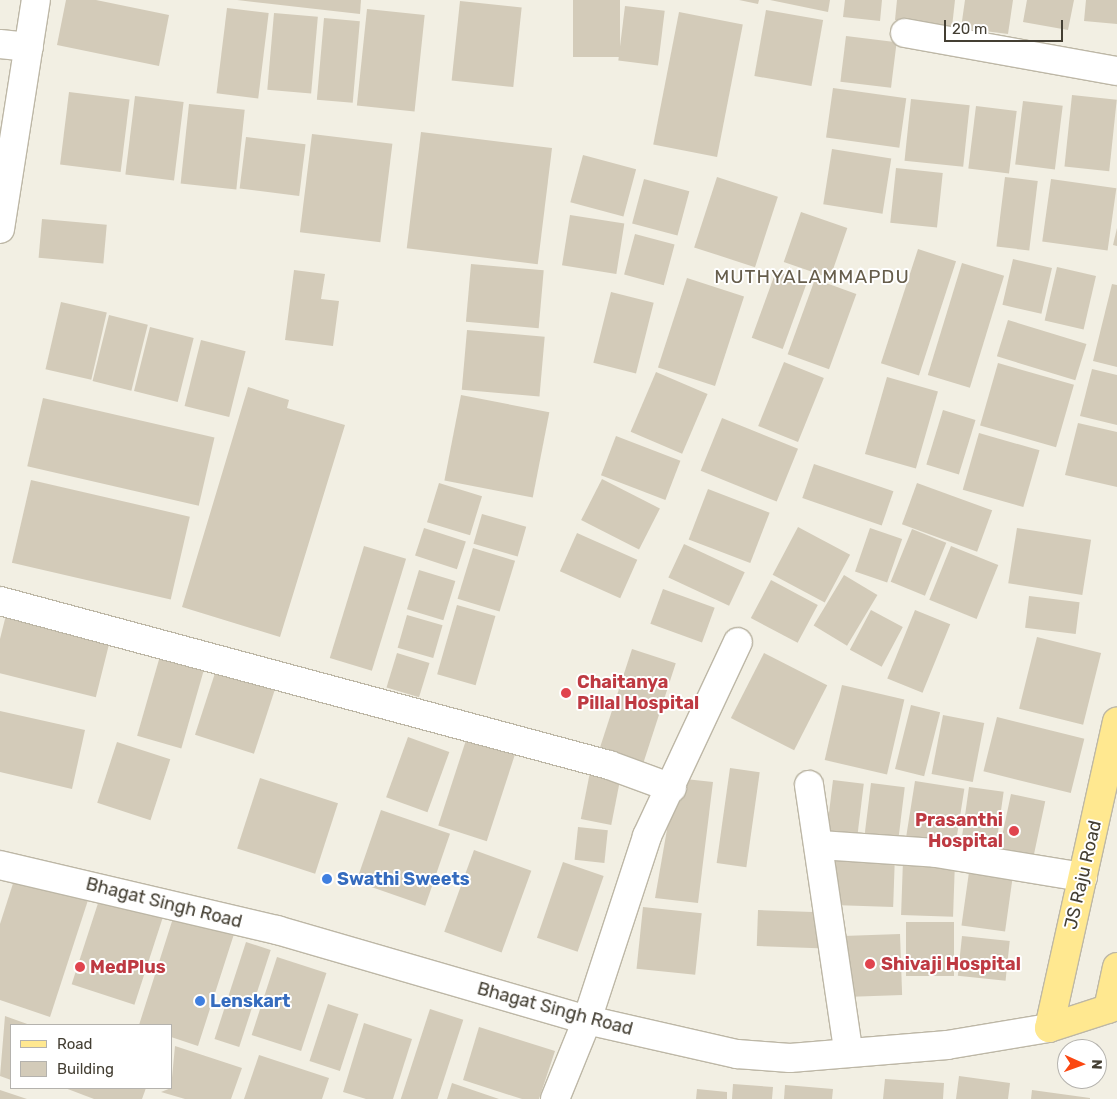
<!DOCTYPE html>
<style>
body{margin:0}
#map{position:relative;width:1117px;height:1099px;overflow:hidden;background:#f2efe3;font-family:Rubik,sans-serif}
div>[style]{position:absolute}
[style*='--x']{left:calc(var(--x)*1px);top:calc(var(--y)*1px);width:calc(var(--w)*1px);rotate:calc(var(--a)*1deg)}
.building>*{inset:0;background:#d3cbb9;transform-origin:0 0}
.roads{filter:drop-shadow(1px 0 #bdb7a6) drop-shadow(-1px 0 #bdb7a6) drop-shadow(0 1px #bdb7a6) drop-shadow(0 -1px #bdb7a6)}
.minor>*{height:28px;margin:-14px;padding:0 14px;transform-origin:14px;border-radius:14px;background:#fff}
.tertiary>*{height:28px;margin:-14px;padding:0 14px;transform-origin:14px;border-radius:14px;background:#fff}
.primary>*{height:28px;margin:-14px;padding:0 14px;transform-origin:14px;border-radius:14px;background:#ffe890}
.dots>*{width:14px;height:14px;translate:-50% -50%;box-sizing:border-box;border:2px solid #fff;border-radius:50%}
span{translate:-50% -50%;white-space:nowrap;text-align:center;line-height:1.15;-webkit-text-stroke:4px #fff;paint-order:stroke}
.health-label{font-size:18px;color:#be3a42;font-weight:700}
.left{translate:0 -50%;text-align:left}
.right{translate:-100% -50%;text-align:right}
.street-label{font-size:18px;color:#443f33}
.shop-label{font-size:18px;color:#366cbe;font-weight:700}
.neighbourhood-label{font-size:19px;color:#665d4b;letter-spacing:1px}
.legend{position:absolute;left:10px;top:1024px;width:162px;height:65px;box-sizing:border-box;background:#fff;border:1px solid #b4b2ad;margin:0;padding:6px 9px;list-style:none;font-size:15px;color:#443f33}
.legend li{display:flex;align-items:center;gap:10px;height:25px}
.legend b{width:25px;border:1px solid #b4b2ad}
.north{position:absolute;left:1057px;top:1039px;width:50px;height:50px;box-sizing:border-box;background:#fff;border:1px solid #b4b2ad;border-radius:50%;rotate:92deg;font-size:14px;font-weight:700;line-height:20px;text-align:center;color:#443f33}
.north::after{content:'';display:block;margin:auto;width:18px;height:22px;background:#fb4711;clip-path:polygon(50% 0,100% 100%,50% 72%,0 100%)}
.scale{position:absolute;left:944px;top:20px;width:119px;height:22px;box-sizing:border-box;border:2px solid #443f33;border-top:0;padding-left:6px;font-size:15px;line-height:18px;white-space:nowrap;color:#443f33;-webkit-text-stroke:4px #fff;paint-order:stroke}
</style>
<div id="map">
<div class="building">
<i style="clip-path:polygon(66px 0,96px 0,169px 15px,159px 66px,57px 45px)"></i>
<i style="clip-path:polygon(237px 0,361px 0,360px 14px)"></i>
<i style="left:573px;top:0;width:47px;height:57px"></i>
<i style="clip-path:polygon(739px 0,759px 0,758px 4px)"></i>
<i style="clip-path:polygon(770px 0,830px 0,828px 12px)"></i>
<i style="clip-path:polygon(845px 0,882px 0,880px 21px,843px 17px)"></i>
<i style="clip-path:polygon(897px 0,955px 0,952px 27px,895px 20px)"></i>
<i style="clip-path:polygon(965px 0,1013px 0,1008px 34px,961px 28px)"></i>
<i style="clip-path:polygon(1027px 0,1074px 0,1068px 30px,1023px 22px)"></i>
<i style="clip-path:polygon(1086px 0,1117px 0,1117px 24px,1084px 21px)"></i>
<i style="left:460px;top:1px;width:62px;height:80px;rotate:6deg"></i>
<i style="left:625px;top:6px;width:40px;height:55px;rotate:7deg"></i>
<i style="left:227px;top:8px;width:42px;height:86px;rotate:7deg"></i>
<i style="left:367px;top:9px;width:58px;height:97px;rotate:6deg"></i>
<i style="left:766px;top:10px;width:58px;height:67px;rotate:10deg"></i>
<i style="left:679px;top:12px;width:65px;height:135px;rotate:11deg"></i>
<i style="left:274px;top:13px;width:44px;height:77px;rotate:5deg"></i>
<i style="left:324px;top:18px;width:36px;height:82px;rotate:5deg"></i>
<i style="left:846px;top:36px;width:51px;height:46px;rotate:7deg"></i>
<i style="left:833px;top:88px;width:74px;height:50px;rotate:8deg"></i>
<i style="left:69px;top:92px;width:61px;height:73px;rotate:7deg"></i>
<i style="left:1072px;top:95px;width:45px;height:72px;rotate:6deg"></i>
<i style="left:135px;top:96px;width:49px;height:79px;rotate:7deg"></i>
<i style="left:911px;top:99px;width:59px;height:62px;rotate:6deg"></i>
<i style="left:1023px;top:101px;width:40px;height:64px;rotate:7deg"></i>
<i style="left:189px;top:104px;width:56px;height:80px;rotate:6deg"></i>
<i style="left:976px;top:106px;width:41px;height:63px;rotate:7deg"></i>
<i style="left:421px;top:132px;width:132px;height:117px;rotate:7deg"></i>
<i style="left:312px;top:134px;width:81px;height:99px;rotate:7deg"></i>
<i style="left:246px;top:137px;width:60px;height:52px;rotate:7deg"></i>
<i style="left:832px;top:149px;width:60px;height:56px;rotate:9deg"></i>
<i style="left:583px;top:155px;width:55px;height:49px;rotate:15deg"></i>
<i style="left:896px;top:168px;width:47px;height:55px;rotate:6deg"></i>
<i style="left:717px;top:177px;width:64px;height:74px;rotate:18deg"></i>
<i style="left:1005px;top:177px;width:33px;height:70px;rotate:7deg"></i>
<i style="left:644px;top:179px;width:47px;height:46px;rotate:15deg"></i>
<i style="left:1051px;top:179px;width:66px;height:63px;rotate:8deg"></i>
<i style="left:801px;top:212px;width:49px;height:53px;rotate:19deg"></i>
<i style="left:570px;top:215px;width:55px;height:51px;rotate:9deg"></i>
<i style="left:42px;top:219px;width:65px;height:39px;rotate:5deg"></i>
<i style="clip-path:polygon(1117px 228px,1117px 246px,1113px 245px)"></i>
<i style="left:635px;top:234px;width:41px;height:42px;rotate:15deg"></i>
<i style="left:918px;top:249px;width:40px;height:120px;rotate:18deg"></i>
<i style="left:1013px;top:259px;width:40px;height:47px;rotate:13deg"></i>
<i style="left:962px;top:263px;width:44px;height:117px;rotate:17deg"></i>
<i style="left:471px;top:264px;width:73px;height:58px;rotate:5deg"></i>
<i style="left:1057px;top:267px;width:40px;height:55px;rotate:13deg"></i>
<i style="clip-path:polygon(294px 270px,325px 274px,321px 299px,339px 301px,333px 346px,285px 340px)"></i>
<i style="left:776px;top:271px;width:33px;height:71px;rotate:20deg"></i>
<i style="left:687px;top:278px;width:60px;height:94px;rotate:18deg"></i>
<i style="left:815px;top:279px;width:44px;height:80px;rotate:20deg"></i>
<i style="clip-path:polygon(1112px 284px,1117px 285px,1117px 367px,1093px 361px)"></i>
<i style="left:611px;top:292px;width:44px;height:73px;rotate:14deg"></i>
<i style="left:61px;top:302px;width:47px;height:69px;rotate:13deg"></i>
<i style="left:109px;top:315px;width:40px;height:68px;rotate:14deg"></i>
<i style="left:1008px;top:320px;width:82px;height:38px;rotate:17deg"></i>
<i style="left:150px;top:327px;width:45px;height:66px;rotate:14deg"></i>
<i style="left:467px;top:330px;width:78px;height:60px;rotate:5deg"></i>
<i style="left:201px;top:340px;width:46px;height:68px;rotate:14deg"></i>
<i style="left:784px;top:362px;width:43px;height:69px;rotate:22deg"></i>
<i style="left:998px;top:363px;width:79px;height:65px;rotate:16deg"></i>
<i style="clip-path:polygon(1092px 369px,1117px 375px,1117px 425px,1080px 416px)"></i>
<i style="left:656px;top:372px;width:56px;height:65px;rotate:23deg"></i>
<i style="left:887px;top:377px;width:53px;height:80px;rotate:16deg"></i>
<i style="clip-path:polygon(248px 387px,289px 400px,287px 408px,345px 425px,280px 637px,182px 607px)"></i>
<i style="left:461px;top:395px;width:90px;height:87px;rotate:11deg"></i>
<i style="left:43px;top:398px;width:176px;height:70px;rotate:13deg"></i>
<i style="left:943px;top:410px;width:34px;height:57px;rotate:17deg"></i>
<i style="left:722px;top:418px;width:82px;height:57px;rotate:22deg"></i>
<i style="clip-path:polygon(1078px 423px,1117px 432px,1117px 487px,1065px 475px)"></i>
<i style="left:979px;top:433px;width:63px;height:59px;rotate:16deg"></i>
<i style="left:616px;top:436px;width:69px;height:42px;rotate:21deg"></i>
<i style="left:814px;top:464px;width:84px;height:36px;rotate:19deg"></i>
<i style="left:602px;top:479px;width:65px;height:46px;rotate:27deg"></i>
<i style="left:31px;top:480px;width:163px;height:85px;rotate:13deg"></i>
<i style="left:439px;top:483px;width:45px;height:41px;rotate:17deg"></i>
<i style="left:917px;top:483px;width:80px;height:44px;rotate:20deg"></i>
<i style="left:708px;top:489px;width:66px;height:54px;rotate:21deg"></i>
<i style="left:482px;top:514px;width:46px;height:31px;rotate:16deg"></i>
<i style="left:798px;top:527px;width:59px;height:54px;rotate:28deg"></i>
<i style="left:424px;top:528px;width:44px;height:29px;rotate:18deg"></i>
<i style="left:870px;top:528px;width:34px;height:46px;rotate:19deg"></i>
<i style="left:1017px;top:528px;width:75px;height:56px;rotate:9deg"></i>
<i style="left:912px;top:529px;width:37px;height:57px;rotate:22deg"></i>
<i style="left:577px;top:533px;width:66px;height:42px;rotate:24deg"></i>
<i style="left:684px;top:544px;width:67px;height:37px;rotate:25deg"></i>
<i style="left:364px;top:546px;width:44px;height:117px;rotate:17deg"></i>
<i style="left:951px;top:546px;width:51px;height:58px;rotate:22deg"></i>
<i style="left:473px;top:548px;width:44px;height:53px;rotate:17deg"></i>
<i style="left:419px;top:570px;width:38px;height:41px;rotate:17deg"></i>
<i style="left:844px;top:575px;width:39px;height:59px;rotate:31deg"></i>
<i style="left:771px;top:580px;width:53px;height:43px;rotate:28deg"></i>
<i style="left:663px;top:589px;width:55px;height:37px;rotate:20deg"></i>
<i style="left:1029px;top:596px;width:51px;height:32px;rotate:7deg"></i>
<i style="left:457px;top:605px;width:40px;height:72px;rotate:16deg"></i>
<i style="left:871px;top:610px;width:36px;height:45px;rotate:28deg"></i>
<i style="left:915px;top:610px;width:38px;height:74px;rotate:22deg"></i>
<i style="left:6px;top:615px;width:107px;height:58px;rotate:14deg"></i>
<i style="left:407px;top:615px;width:37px;height:34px;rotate:16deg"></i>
<i style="left:1037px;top:637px;width:66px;height:74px;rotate:14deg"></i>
<i style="left:632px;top:649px;width:46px;height:108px;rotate:18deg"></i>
<i style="left:397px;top:653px;width:34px;height:36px;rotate:17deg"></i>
<i style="left:764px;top:653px;width:71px;height:73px;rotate:27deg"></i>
<i style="left:160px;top:656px;width:46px;height:83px;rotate:16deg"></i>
<i style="left:216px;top:670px;width:62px;height:68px;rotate:18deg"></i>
<i style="left:842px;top:685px;width:64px;height:77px;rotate:13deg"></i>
<i style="left:911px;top:705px;width:30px;height:66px;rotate:14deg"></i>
<i style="clip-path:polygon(0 711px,85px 730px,72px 789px,0 772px)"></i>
<i style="left:943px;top:715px;width:42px;height:60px;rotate:11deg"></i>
<i style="left:997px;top:717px;width:90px;height:56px;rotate:14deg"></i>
<i style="left:408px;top:737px;width:44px;height:64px;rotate:20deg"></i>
<i style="left:467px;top:737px;width:51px;height:93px;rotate:18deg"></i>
<i style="left:117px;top:742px;width:56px;height:64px;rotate:18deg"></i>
<i style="left:730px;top:768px;width:30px;height:96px;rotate:8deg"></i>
<i style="left:590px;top:772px;width:31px;height:48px;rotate:11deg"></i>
<i style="left:260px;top:778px;width:82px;height:74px;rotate:18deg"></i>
<i style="clip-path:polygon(676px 778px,713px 782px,698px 903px,655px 898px)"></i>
<i style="left:833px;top:780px;width:31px;height:52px;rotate:7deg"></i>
<i style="left:915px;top:781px;width:50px;height:61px;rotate:9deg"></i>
<i style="left:871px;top:783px;width:34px;height:56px;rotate:7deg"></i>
<i style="left:969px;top:787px;width:35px;height:62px;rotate:8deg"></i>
<i style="left:1011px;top:794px;width:35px;height:60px;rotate:12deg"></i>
<i style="left:381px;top:810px;width:73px;height:76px;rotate:19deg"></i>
<i style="left:578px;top:827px;width:30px;height:33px;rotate:6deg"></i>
<i style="left:474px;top:850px;width:61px;height:87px;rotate:20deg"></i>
<i style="left:835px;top:853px;width:60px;height:52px;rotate:2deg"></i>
<i style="left:903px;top:860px;width:52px;height:55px;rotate:2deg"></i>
<i style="left:563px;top:862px;width:43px;height:80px;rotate:19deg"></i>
<i style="clip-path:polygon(17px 871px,90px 894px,50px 1017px,0 1000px,0 924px)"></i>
<i style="left:969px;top:872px;width:44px;height:54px;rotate:8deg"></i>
<i style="left:101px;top:894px;width:66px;height:95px;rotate:18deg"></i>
<i style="left:643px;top:907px;width:59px;height:62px;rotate:6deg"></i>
<i style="left:758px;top:910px;width:62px;height:36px;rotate:2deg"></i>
<i style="clip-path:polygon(174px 915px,234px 934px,198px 1046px,171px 1037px,171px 1025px,139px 1025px)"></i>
<i style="left:906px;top:922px;width:48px;height:54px"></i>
<i style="left:900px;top:934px;width:61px;height:57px;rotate:88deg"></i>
<i style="left:962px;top:936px;width:48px;height:40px;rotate:6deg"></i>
<i style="left:246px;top:942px;width:26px;height:102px;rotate:18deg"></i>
<i style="left:277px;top:957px;width:52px;height:82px;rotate:18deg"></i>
<i style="left:328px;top:1004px;width:32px;height:60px;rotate:18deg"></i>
<i style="left:430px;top:1009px;width:35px;height:95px;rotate:18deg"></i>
<i style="clip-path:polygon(5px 1016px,30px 1025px,11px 1025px,11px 1080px,0 1076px)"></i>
<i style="clip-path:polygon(364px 1023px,412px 1039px,393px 1099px,366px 1099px,343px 1092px)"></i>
<i style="clip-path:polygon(479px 1027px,555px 1051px,539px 1099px,522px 1099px,463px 1080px)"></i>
<i style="clip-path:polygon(175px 1046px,242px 1068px,231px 1099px,185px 1099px,161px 1092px,171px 1088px)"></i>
<i style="clip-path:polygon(259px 1055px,329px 1078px,322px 1099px,244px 1099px)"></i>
<i style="clip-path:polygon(959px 1076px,1010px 1083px,1008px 1099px,956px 1099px)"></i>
<i style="clip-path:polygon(885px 1079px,944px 1083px,943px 1099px,883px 1099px)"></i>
<i style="clip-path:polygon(452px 1083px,499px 1099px,447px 1099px)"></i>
<i style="clip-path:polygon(733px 1084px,773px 1087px,772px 1099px,732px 1099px)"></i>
<i style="clip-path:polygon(785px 1085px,833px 1089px,832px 1099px,784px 1099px)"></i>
<i style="clip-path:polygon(65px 1088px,146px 1088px,142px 1099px,94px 1099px)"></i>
<i style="clip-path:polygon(697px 1089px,727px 1092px,727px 1099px,696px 1099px)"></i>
<i style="clip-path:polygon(0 1090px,27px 1099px,0 1099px)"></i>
<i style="clip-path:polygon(1032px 1090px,1090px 1098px,1090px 1099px,1031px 1099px)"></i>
</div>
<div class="roads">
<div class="minor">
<i style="--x:905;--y:33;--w:215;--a:10.2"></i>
<i style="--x:0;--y:44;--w:29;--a:6"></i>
<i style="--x:0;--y:229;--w:232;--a:-81.1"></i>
<i style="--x:0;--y:601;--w:631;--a:15.07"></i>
<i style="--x:609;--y:765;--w:67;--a:20.1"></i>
<i style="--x:809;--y:785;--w:268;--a:81.6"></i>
<i style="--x:820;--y:845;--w:116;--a:3.9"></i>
<i style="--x:936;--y:853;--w:149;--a:9.3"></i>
<i style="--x:555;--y:1099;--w:85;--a:-67.9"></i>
<i style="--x:587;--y:1020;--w:194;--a:-71.9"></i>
<i style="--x:647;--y:836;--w:214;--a:-64.9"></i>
</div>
<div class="tertiary">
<i style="--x:0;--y:865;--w:285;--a:13.2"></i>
<i style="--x:277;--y:930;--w:323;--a:16.2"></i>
<i style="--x:587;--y:1020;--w:154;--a:12.8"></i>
<i style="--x:737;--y:1054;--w:53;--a:4.3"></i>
<i style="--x:790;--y:1058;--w:158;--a:-4.7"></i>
<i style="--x:947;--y:1045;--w:103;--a:-9.5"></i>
</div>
<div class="primary">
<i style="--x:1108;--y:1009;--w:43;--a:-77.9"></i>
<i style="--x:1049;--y:1028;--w:314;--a:-77.5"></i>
<i style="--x:1049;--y:1028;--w:71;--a:-17.9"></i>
</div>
</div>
<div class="dots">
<i style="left:566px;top:693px;background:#e0444e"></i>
<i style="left:1014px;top:831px;background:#e0444e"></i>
<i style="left:327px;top:879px;background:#3f7fe0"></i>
<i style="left:870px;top:964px;background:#e0444e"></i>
<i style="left:80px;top:967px;background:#e0444e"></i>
<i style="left:200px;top:1001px;background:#3f7fe0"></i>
</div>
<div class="health-label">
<span class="left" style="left:577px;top:693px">Chaitanya<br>Pillal Hospital</span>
<span class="right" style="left:1003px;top:831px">Prasanthi<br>Hospital</span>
<span class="left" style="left:881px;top:964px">Shivaji Hospital</span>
<span class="left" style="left:90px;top:967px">MedPlus</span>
</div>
<div class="street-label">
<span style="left:1083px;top:875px;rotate:-77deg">JS Raju Road</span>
<span style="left:164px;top:903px;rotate:14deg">Bhagat Singh Road</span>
<span style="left:555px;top:1009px;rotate:15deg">Bhagat Singh Road</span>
</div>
<div class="shop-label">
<span class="left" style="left:337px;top:879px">Swathi Sweets</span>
<span class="left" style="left:210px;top:1001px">Lenskart</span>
</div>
<div class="neighbourhood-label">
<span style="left:812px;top:277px">MUTHYALAMMAPDU</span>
</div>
<ul class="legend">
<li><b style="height:6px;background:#ffe890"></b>Road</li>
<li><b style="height:14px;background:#d3cbb9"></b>Building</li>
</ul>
<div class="north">N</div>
<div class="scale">20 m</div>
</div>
